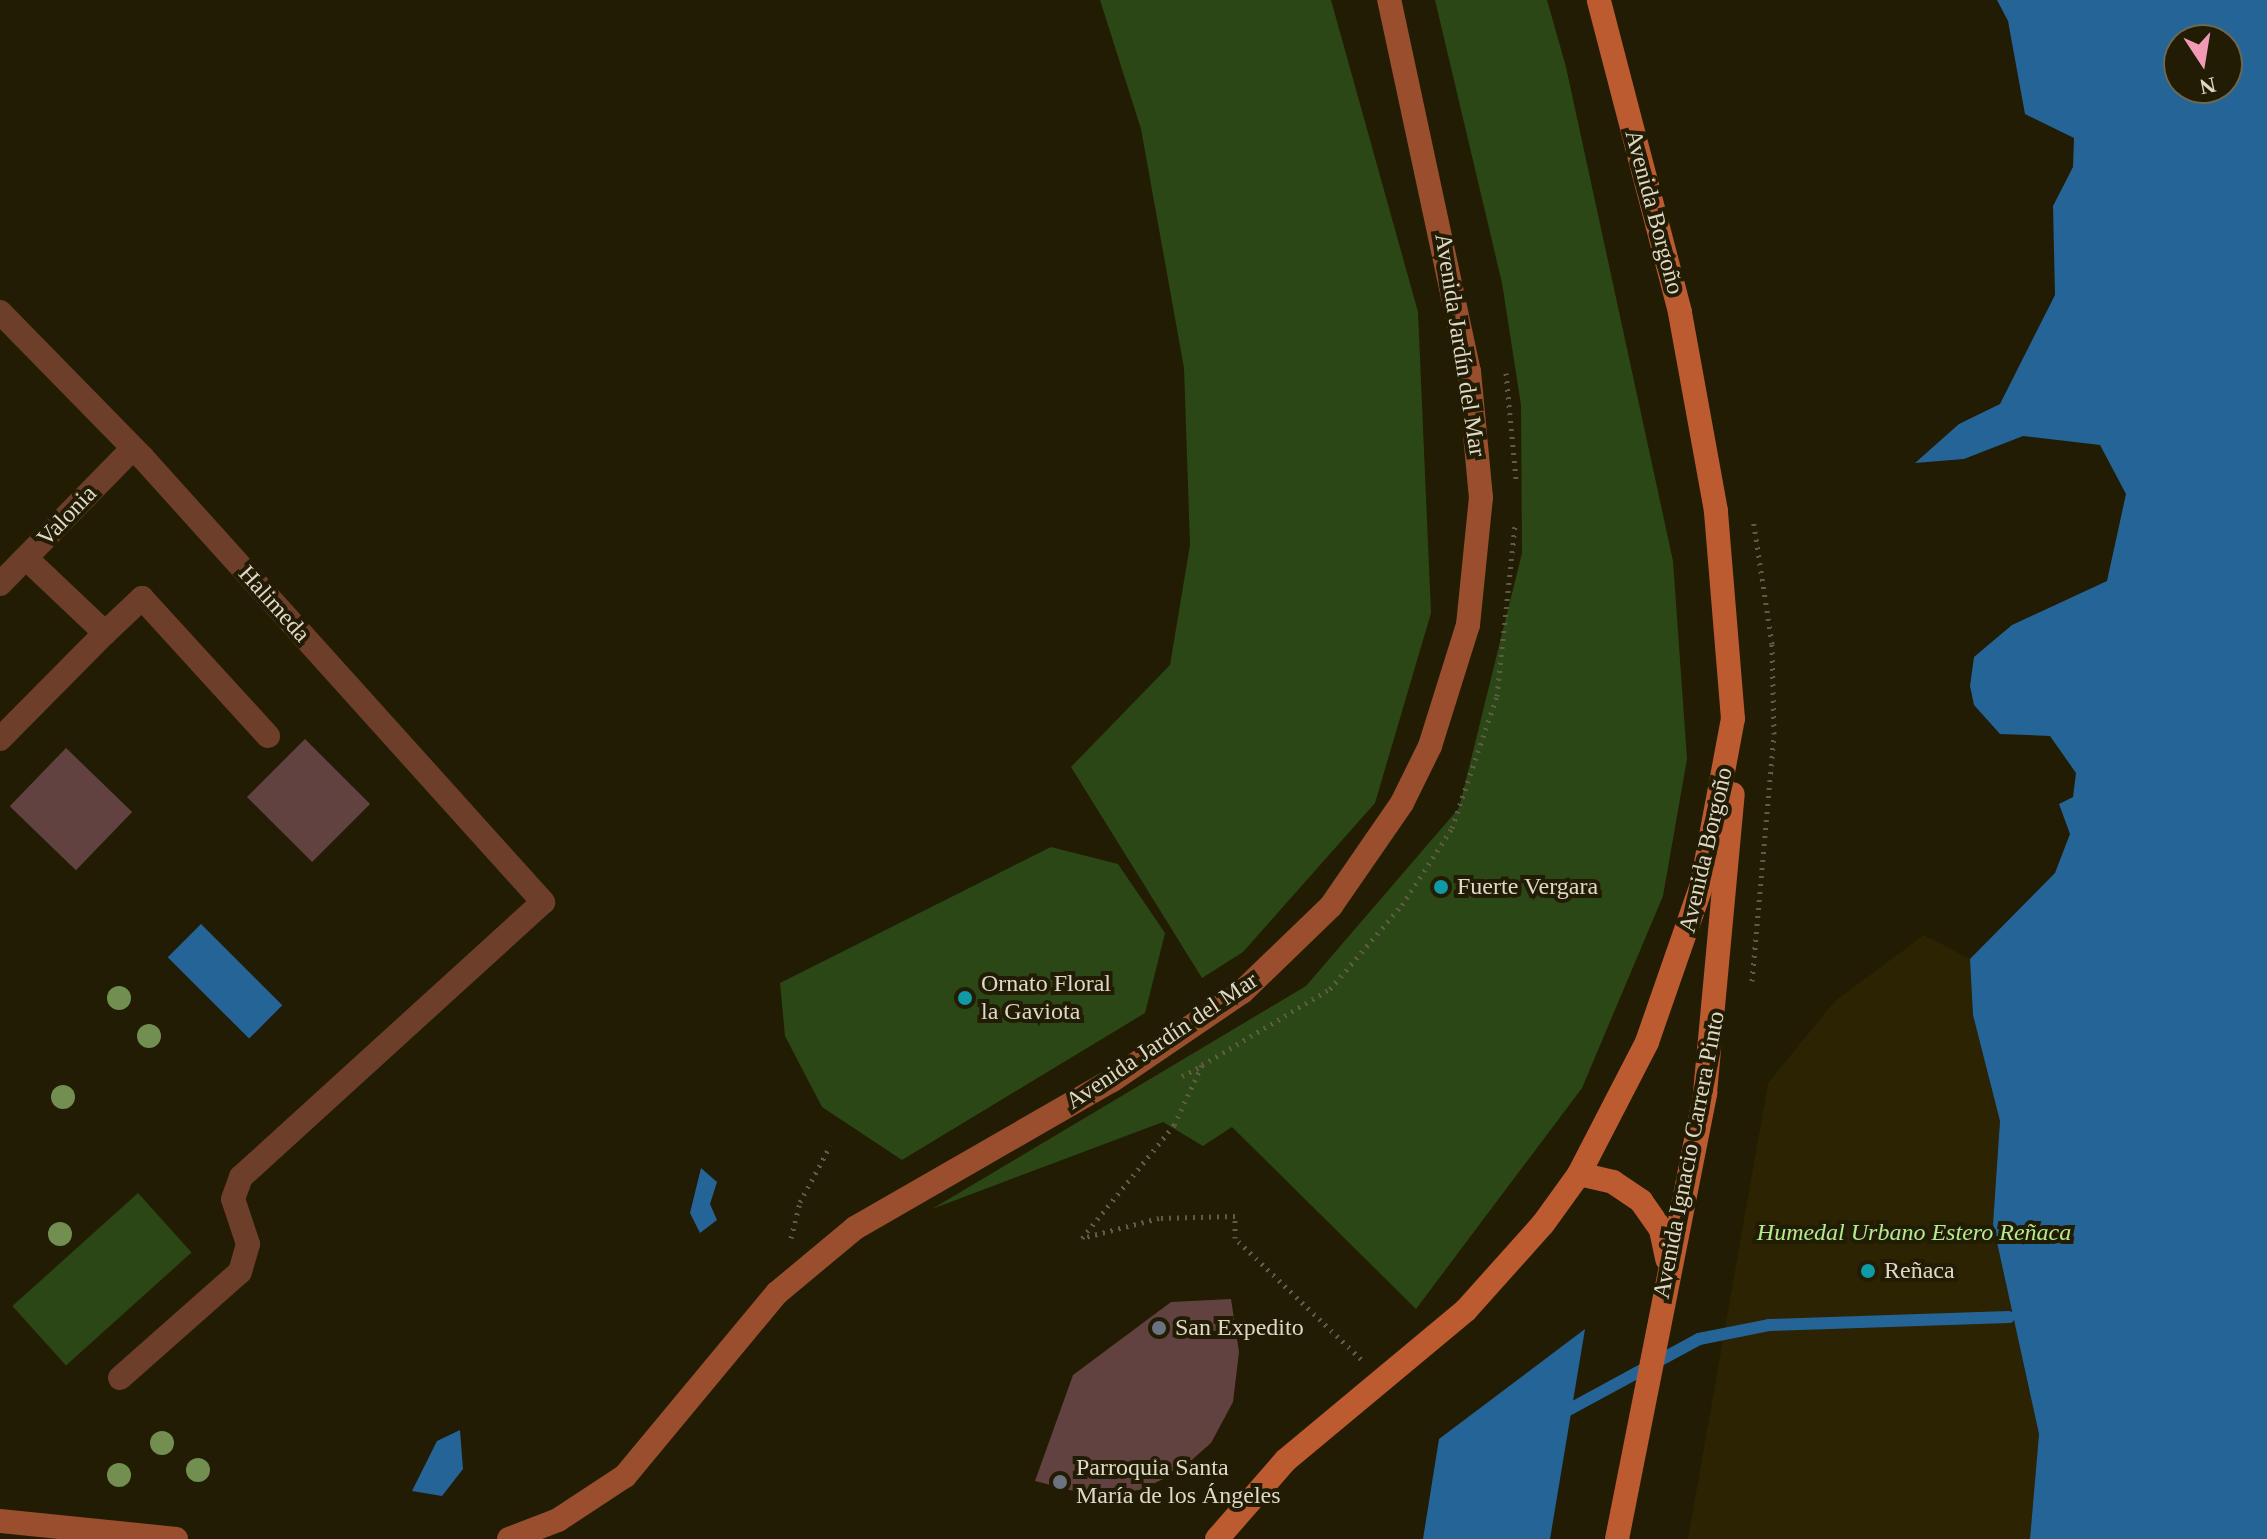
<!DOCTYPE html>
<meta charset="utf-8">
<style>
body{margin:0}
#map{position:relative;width:2267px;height:1539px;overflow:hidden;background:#221c02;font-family:Georgia,serif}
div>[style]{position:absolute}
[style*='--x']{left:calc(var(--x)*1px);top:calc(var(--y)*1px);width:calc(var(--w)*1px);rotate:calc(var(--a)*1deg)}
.green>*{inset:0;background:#2c4716;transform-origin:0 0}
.sand>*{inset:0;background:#2b2302}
.water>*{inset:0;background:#256496;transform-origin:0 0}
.stream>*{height:12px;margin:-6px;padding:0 6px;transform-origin:6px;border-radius:6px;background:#256496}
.building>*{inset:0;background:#614241;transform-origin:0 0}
.path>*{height:5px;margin-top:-2.5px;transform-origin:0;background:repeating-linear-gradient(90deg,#605b44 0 2px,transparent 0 8px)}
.lane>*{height:24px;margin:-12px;padding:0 12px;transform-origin:12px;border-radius:12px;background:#6d3e2a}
.street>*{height:24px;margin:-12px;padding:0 12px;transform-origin:12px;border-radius:12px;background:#6d3e2a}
.secondary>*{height:24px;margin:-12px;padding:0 12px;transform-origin:12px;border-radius:12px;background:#994e2e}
.primary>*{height:24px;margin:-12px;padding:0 12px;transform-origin:12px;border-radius:12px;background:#bc5b2f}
.trees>*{width:24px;height:24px;margin:-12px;border-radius:50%;background:#728e50}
.dots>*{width:22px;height:22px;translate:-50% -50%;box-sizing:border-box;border:4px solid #221c02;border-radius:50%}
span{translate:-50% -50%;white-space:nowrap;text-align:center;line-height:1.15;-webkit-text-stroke:8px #221c02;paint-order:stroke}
.street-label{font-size:24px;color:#dcd9c9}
.poi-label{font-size:24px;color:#dcd9c9}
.left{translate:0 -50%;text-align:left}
.park-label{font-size:24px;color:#b4eb90;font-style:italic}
.north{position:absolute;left:2163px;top:24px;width:80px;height:80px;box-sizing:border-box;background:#221c02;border:2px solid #6c6852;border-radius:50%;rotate:168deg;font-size:22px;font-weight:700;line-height:32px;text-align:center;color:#dcd9c9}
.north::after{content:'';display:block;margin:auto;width:28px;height:36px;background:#f09ab7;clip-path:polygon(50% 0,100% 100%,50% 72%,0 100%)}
</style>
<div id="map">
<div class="green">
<i style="clip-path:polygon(1100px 0,1331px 0,1418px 312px,1431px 613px,1375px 803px,1243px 952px,1202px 978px,1071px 767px,1170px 665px,1190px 545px,1184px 368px,1141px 129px)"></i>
<i style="clip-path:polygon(1435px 0,1547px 0,1566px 67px,1673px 561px,1687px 759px,1663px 896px,1582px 1088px,1416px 1309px,1232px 1127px,1203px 1146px,1163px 1122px,932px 1209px,1306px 986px,1459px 808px,1522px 553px,1521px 405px,1502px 283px)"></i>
<i style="clip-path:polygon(1051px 847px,1118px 864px,1165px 933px,1145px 1013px,902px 1160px,822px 1107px,785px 1036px,780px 983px)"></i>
<i style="left:138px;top:1193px;width:80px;height:169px;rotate:48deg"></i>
</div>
<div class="sand">
<i style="clip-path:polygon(1924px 935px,1970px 959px,1973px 1015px,2000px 1121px,1993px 1224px,2039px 1434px,2030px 1539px,1688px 1539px,1768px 1083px,1835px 1001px)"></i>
</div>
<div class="water">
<i style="clip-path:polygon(evenodd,1997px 0,2267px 0,2267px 1539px,2030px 1539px,2039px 1434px,1993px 1224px,2000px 1121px,1973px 1015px,1970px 959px,2055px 873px,2070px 834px,2059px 804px,2073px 797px,2076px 773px,2050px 736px,2000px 734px,1974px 705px,1970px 686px,1974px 657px,2012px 625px,2107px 581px,2126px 494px,2100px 445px,2023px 436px,1964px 459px,1915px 463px,1959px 424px,2000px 404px,2055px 295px,2053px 206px,2073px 167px,2074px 138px,2025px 114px,2008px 21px,1997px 0,2179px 40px,2227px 40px,2227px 88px,2179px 88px,2179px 40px)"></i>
<i style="left:201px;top:924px;width:115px;height:47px;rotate:45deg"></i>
<i style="clip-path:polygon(701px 1168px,717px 1182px,710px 1204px,717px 1220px,700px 1233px,690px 1213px)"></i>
<i style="clip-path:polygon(1585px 1329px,1550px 1539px,1423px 1539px,1439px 1439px)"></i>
<i style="clip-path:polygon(460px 1430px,463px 1469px,442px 1496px,412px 1491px,437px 1441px)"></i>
</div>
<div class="stream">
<i style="--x:1559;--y:1415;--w:159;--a:-28.5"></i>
<i style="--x:1699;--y:1339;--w:71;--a:-11.3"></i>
<i style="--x:1769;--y:1325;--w:240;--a:-1.9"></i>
</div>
<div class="building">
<i style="left:305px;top:739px;width:92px;height:82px;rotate:45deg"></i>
<i style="left:66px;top:748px;width:92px;height:81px;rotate:44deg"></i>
<i style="clip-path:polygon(1231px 1299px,1239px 1352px,1233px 1402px,1211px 1443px,1178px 1472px,1140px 1490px,1089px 1495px,1035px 1481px,1073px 1375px,1171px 1302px)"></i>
</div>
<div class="path">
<i style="--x:1506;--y:373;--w:106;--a:84.6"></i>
<i style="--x:1752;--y:981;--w:248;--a:-84.9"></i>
<i style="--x:1774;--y:734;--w:90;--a:-91.3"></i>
<i style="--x:1772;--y:644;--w:127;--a:-98.6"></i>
<i style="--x:1182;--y:1076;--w:22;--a:-27"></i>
<i style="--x:791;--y:1238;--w:37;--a:-76"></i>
<i style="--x:800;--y:1202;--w:64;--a:-61.8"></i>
<i style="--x:1361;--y:1359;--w:175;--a:-136.2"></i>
<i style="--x:1235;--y:1238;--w:22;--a:-90"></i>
<i style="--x:1235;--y:1216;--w:76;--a:178.5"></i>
<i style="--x:1159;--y:1218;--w:80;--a:165.4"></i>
<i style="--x:1082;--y:1238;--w:146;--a:-50.8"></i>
<i style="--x:1174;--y:1125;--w:66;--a:-65"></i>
<i style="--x:1202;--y:1065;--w:149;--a:-30.7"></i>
<i style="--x:1330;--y:989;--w:111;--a:-49.4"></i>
<i style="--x:1402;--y:905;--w:92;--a:-57"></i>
<i style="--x:1452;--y:828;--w:139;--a:-71.2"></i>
<i style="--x:1497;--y:696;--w:172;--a:-84"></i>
</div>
<div class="lane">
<i style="--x:26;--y:558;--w:109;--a:43.5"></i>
<i style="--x:105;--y:633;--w:51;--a:-43.4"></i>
<i style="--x:142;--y:598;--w:187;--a:47.6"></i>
<i style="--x:0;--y:739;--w:149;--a:-45.3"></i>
<i style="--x:120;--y:1378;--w:160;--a:-41.5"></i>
<i style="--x:240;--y:1272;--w:29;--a:-74"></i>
<i style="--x:248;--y:1244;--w:47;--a:-108.4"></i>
<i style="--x:233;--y:1199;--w:23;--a:-70"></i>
<i style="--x:241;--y:1177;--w:408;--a:-42.3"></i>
</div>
<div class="street">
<i style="--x:0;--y:312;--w:204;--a:45.6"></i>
<i style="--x:143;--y:458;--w:598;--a:47.98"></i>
<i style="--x:0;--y:584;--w:190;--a:-45.6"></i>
</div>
<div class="secondary">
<i style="--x:0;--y:1521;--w:177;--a:5.8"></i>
<i style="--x:509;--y:1539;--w:53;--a:-21.2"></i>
<i style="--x:558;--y:1520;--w:80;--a:-33.3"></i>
<i style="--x:625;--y:1476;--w:238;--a:-50.3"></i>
<i style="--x:777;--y:1293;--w:102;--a:-39.8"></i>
<i style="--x:855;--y:1228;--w:295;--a:-29.9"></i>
<i style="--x:1111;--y:1081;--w:158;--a:-34.2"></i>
<i style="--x:1242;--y:992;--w:124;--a:-44"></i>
<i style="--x:1331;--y:906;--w:125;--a:-55.4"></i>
<i style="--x:1402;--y:803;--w:64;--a:-63.8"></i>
<i style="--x:1430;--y:746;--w:127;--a:-72.6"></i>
<i style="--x:1468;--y:625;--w:128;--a:-84.2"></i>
<i style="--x:1481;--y:498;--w:127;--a:-95.4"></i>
<i style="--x:1469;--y:372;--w:381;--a:-102.1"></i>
</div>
<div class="primary">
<i style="--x:1579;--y:1174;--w:35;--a:13"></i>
<i style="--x:1613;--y:1182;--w:34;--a:34"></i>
<i style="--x:1641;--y:1201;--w:35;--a:55"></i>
<i style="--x:1661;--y:1230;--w:30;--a:78"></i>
<i style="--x:1217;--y:1539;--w:105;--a:-48.9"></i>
<i style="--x:1286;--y:1460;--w:234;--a:-39.8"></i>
<i style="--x:1466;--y:1310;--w:115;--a:-48.2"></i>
<i style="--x:1543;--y:1224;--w:62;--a:-54.2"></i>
<i style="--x:1579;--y:1174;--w:148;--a:-62.7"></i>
<i style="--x:1647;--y:1042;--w:167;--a:-70.8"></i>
<i style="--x:1702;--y:884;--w:168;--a:-79.4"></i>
<i style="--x:1733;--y:719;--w:209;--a:-94.7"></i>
<i style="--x:1716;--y:511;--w:202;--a:-100.3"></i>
<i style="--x:1680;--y:312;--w:322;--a:-104.6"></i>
<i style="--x:1617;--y:1539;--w:455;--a:-78.8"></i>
<i style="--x:1705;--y:1093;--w:300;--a:-84.7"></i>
</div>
<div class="trees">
<i style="left:119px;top:998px"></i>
<i style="left:149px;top:1036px"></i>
<i style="left:63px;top:1097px"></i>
<i style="left:60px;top:1234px"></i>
<i style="left:162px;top:1443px"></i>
<i style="left:198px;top:1470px"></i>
<i style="left:119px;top:1475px"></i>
</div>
<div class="dots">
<i style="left:1441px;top:887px;background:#0f9aa8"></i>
<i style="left:965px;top:998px;background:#0f9aa8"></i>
<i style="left:1868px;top:1271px;background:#0f9aa8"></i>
<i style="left:1159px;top:1328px;background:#6b7280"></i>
<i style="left:1060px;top:1482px;background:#6b7280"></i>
</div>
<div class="street-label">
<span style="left:1654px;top:212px;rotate:75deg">Avenida Borgoño</span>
<span style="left:1460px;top:345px;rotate:81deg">Avenida Jardín del Mar</span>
<span style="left:67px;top:516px;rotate:-46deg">Valonia</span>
<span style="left:274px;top:604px;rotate:48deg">Halimeda</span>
<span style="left:1706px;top:850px;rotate:-77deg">Avenida Borgoño</span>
<span style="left:1162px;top:1041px;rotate:-34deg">Avenida Jardín del Mar</span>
<span style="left:1689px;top:1155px;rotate:-79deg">Avenida Ignacio Carrera Pinto</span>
</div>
<div class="poi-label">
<span class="left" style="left:1457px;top:887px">Fuerte Vergara</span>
<span class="left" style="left:981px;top:998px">Ornato Floral<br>la Gaviota</span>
<span class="left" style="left:1884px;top:1271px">Reñaca</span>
<span class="left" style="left:1175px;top:1328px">San Expedito</span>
<span class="left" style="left:1076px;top:1482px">Parroquia Santa<br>María de los Ángeles</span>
</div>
<div class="park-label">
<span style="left:1914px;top:1233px">Humedal Urbano Estero Reñaca</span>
</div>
<div class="north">N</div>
</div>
